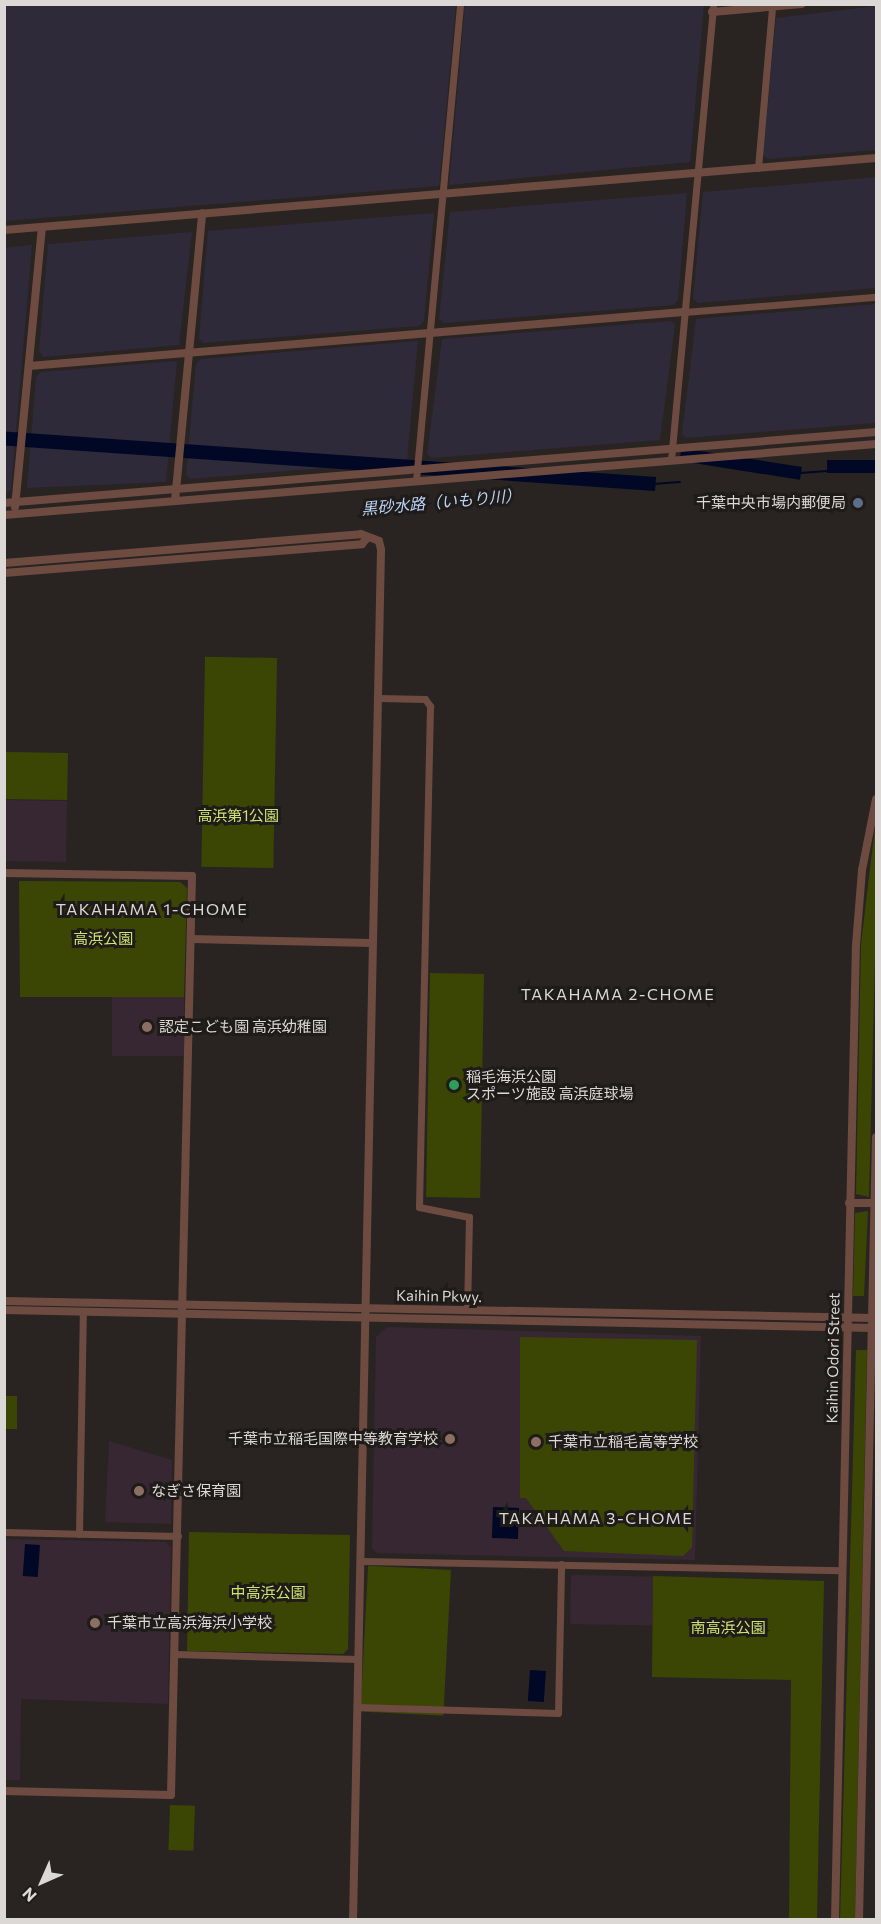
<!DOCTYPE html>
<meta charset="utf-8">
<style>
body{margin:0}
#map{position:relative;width:881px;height:1924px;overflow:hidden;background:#292422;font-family:Commissioner,"Noto Sans JP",sans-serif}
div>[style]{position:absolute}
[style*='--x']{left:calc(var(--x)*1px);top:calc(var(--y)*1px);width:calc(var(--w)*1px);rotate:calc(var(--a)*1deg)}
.industrial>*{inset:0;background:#2e2a3a}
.education>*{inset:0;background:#362733;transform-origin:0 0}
.green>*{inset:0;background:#3c4604;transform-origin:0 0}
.water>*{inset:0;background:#000826;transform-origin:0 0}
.stream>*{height:2px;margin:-1px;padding:0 1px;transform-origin:1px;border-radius:1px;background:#000826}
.minor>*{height:7px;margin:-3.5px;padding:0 3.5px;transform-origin:3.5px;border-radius:3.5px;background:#6d4b41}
.tertiary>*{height:8px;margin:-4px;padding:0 4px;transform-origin:4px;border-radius:4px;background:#6d4b41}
.dots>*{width:16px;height:16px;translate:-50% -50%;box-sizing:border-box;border:3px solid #1f1b18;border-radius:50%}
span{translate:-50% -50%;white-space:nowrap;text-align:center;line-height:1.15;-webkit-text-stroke:6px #1f1b18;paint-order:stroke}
.poi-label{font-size:15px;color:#dbd8d6}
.right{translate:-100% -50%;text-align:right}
.left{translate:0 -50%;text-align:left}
.park-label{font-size:15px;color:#cde472}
.street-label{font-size:15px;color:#dbd8d6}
.water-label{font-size:16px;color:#bad3f7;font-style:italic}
.neighbourhood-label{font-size:16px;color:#dbd8d6;letter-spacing:1.5px}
.frame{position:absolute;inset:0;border:6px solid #dbd8d6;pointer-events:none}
.north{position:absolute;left:12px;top:1852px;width:60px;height:60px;-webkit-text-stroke:4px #1f1b18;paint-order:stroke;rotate:225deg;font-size:16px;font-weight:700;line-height:24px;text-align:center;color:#dbd8d6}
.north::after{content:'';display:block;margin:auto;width:21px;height:27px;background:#dbd8d6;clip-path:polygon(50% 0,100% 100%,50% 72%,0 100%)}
</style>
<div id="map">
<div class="industrial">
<i style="clip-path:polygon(5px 4px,456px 5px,439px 186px,5px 221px)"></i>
<i style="clip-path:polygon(465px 5px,704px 5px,690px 162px,449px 185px)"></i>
<i style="clip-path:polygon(876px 6px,876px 150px,768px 159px,763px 155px,776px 18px)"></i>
<i style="clip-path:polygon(876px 177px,876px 288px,698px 303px,693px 298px,703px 192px)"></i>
<i style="clip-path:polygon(687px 193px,678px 300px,673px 305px,444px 323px,439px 319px,450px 212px)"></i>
<i style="clip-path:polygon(434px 213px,424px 321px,419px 326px,203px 343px,199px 338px,208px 231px)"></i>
<i style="clip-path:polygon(192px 232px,179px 345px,43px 357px,39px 351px,48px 244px)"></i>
<i style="clip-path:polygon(32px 245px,11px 490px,5px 494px,5px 248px)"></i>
<i style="clip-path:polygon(876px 304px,876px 423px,686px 438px,682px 434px,696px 319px)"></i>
<i style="clip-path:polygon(671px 321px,675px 325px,660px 440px,432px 458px,427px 454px,442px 339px)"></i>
<i style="clip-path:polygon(418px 341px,407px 461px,190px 479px,186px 475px,196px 364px,201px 359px)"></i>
<i style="clip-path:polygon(177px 361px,166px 482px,27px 488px,36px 377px,41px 372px)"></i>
</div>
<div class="education">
<i style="left:5px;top:800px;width:62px;height:61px;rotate:1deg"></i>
<i style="left:112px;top:997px;width:72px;height:59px"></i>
<i style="clip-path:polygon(387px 1327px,701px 1336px,695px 1560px,377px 1553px,372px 1548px,376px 1337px)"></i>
<i style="clip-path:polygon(109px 1441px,172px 1460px,171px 1524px,105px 1522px)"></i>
<i style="clip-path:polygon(4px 1539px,166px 1542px,171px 1548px,168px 1704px,21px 1699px,20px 1780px,5px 1780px)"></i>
<i style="left:571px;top:1575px;width:82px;height:49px;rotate:1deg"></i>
</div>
<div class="green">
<i style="left:277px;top:658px;width:210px;height:72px;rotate:91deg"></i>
<i style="left:5px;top:752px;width:63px;height:47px;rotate:1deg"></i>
<i style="clip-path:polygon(876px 819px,876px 918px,869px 1197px,856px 1194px,861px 944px)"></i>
<i style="clip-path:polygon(19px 881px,180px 882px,187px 888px,184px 997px,20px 997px)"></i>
<i style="left:430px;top:973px;width:54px;height:224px;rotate:1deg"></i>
<i style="clip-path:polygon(868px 1211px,864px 1296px,853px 1296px,855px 1213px)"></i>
<i style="clip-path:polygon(520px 1337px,697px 1340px,692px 1547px,683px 1556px,564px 1551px,526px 1498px,520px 1498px)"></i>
<i style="clip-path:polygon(856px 1350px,867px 1350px,855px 1919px,840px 1920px)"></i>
<i style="left:5px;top:1396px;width:12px;height:33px"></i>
<i style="clip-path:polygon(189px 1532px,350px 1535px,348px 1649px,343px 1654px,187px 1651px)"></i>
<i style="left:451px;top:1570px;width:146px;height:83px;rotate:93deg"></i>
<i style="clip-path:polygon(653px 1576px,824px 1581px,817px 1919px,789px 1919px,791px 1680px,652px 1677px)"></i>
<i style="left:170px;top:1805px;width:25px;height:45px;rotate:2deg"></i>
</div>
<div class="water">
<i style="left:876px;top:460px;width:13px;height:49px;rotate:90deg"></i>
<i style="left:802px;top:467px;width:13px;height:122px;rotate:99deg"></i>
<i style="left:656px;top:477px;width:14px;height:653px;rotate:94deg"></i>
<i style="left:493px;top:1507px;width:26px;height:31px;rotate:2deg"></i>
<i style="left:25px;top:1544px;width:15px;height:32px;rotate:4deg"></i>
<i style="left:530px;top:1670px;width:16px;height:31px;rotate:4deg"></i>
</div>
<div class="stream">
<i style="--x:800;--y:473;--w:27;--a:-4"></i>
<i style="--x:653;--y:484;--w:27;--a:-4"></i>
</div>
<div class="minor">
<i style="--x:758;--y:168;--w:162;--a:-85"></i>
<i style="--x:684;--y:312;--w:193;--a:-4.5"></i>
<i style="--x:671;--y:460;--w:458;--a:-84.7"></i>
<i style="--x:416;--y:480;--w:478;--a:-84.7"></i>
<i style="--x:379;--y:698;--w:46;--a:1.2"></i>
<i style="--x:425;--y:699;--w:9;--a:54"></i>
<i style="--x:430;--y:706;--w:501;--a:91.26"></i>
<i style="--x:419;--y:1207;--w:51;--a:11.3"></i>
<i style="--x:469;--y:1217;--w:93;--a:91.2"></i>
<i style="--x:4;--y:1532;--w:174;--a:1.3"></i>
<i style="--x:79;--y:1534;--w:222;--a:-89"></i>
<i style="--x:361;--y:1561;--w:481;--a:1.1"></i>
<i style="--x:176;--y:1654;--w:182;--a:1.6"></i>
<i style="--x:357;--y:1707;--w:201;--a:1.7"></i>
<i style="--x:558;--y:1713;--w:149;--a:-88.8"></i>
</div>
<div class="tertiary">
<i style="--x:712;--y:12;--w:90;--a:-5.1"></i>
<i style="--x:4;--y:230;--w:875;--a:-4.72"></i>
<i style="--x:29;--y:366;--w:657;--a:-4.71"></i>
<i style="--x:175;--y:501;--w:289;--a:-84.6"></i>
<i style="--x:4;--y:503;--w:875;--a:-4.65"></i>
<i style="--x:15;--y:507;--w:281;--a:-84.5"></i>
<i style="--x:4;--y:515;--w:875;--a:-4.65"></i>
<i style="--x:4;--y:563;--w:358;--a:-4.6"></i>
<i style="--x:361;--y:534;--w:19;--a:21"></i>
<i style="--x:379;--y:541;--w:9;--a:77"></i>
<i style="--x:381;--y:550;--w:1370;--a:91.17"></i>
<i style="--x:4;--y:573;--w:359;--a:-4.6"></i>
<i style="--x:362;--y:544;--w:8;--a:-50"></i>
<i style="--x:4;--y:873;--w:188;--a:0.9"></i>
<i style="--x:192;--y:876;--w:919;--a:91.31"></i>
<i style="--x:171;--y:1795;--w:167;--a:-178.6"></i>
<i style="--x:191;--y:939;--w:181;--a:1.3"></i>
<i style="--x:849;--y:1203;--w:26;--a:0"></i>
<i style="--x:4;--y:1301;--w:869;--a:1.12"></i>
<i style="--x:4;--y:1310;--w:869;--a:1.19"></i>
<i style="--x:835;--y:1920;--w:975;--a:-88.77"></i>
<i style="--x:856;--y:945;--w:75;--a:-85.4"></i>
<i style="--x:862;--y:870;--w:72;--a:-78.8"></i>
<i style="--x:859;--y:1920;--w:783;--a:-88.76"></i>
</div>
<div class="dots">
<i style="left:858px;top:503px;background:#5c6f8a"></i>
<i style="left:147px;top:1027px;background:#8d6e63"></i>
<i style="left:454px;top:1085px;background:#2e9e5b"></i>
<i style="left:450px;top:1439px;background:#8d6e63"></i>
<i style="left:536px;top:1442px;background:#8d6e63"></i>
<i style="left:139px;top:1491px;background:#8d6e63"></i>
<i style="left:95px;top:1623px;background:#8d6e63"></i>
</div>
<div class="poi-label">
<span class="right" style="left:846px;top:503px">千葉中央市場内郵便局</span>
<span class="left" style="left:159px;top:1027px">認定こども園 高浜幼稚園</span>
<span class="left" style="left:466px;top:1085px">稲毛海浜公園<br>スポーツ施設 高浜庭球場</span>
<span class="right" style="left:438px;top:1439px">千葉市立稲毛国際中等教育学校</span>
<span class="left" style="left:548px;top:1442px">千葉市立稲毛高等学校</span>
<span class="left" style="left:151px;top:1491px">なぎさ保育園</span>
<span class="left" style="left:107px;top:1623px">千葉市立高浜海浜小学校</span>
</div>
<div class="park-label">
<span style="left:238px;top:816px">高浜第1公園</span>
<span style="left:103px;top:939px">高浜公園</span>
<span style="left:268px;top:1593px">中高浜公園</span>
<span style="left:728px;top:1628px">南高浜公園</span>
</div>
<div class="street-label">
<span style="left:439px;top:1296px;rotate:1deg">Kaihin Pkwy.</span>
<span style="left:833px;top:1358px;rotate:-89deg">Kaihin Odori Street</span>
</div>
<div class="water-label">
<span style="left:441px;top:502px;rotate:-5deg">黒砂水路（いもり川）</span>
</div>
<div class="neighbourhood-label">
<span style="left:152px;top:909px">TAKAHAMA 1-CHOME</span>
<span style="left:618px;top:994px">TAKAHAMA 2-CHOME</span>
<span style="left:596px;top:1518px">TAKAHAMA 3-CHOME</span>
</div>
<div class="frame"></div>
<div class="north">N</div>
</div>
